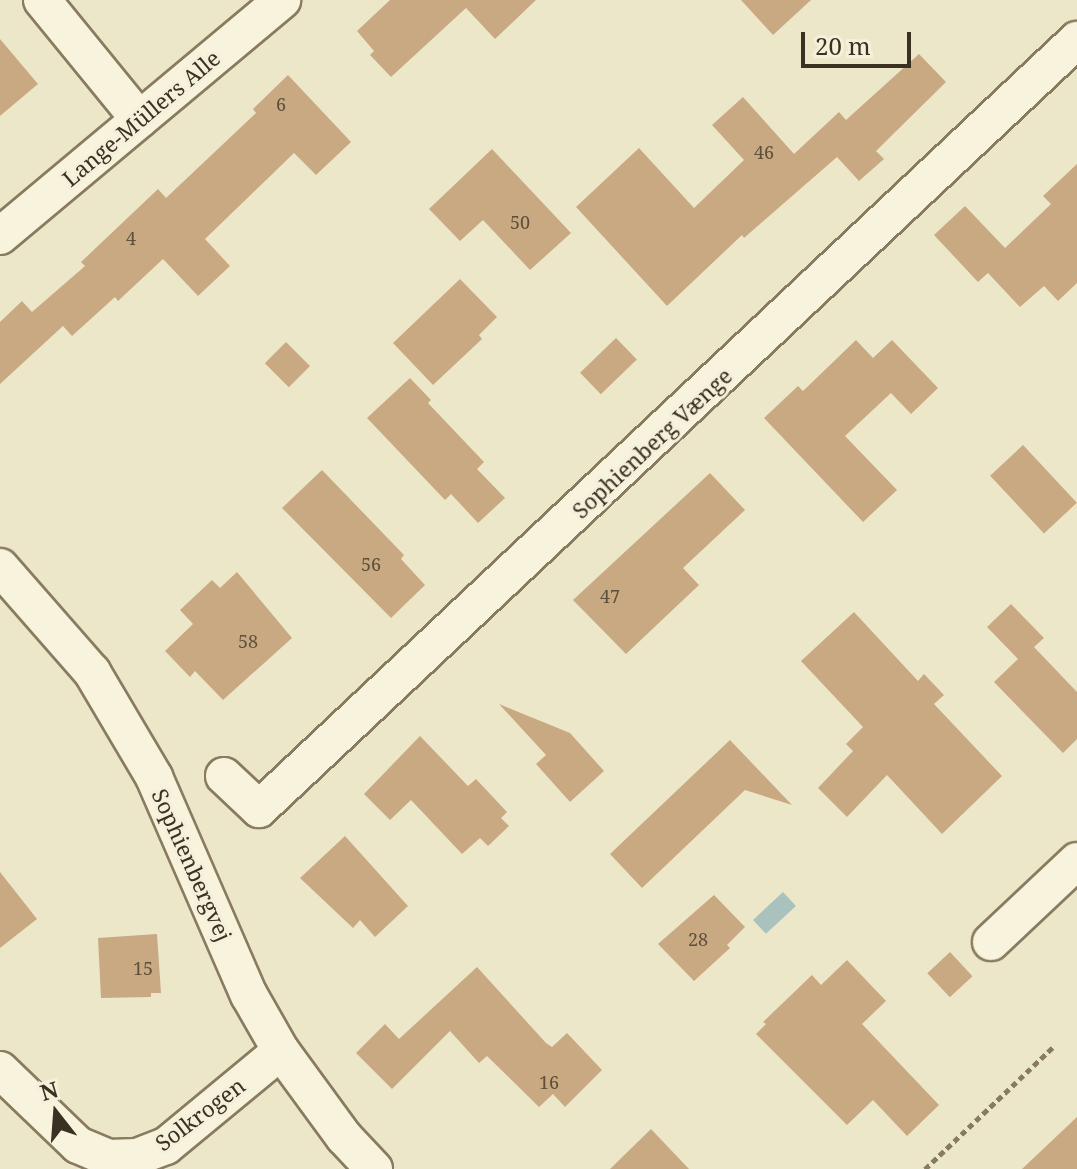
<!DOCTYPE html>
<meta charset="utf-8">
<style>
body{margin:0}
#map{position:relative;width:1077px;height:1169px;overflow:hidden;background:#ede7ca;font-family:"Noto Serif",serif}
div>[style]{position:absolute}
[style*='--x']{left:calc(var(--x)*1px);top:calc(var(--y)*1px);width:calc(var(--w)*1px);rotate:calc(var(--a)*1deg)}
.water>*{inset:0;background:#aac2be;transform-origin:0 0}
.building>*{inset:0;background:#c9a982;transform-origin:0 0}
.path>*{height:5px;margin-top:-2.5px;transform-origin:0;background:repeating-linear-gradient(90deg,#897b5f 0 6px,transparent 0 10px)}
.roads{filter:drop-shadow(2px 0 #897b5f) drop-shadow(-2px 0 #897b5f) drop-shadow(0 2px #897b5f) drop-shadow(0 -2px #897b5f)}
.street>*{height:36px;margin:-18px;padding:0 18px;transform-origin:18px;border-radius:18px;background:#f8f3dd}
span{translate:-50% -50%;white-space:nowrap;text-align:center;line-height:1.15;-webkit-text-stroke:6px #f5f0da;paint-order:stroke}
.number-label{font-size:18px;color:#5e4f3a}
.number-label span{-webkit-text-stroke-width:0}
.street-label{font-size:22px;color:#3a3122}
.north{position:absolute;left:16px;top:1073px;width:80px;height:80px;-webkit-text-stroke:6px #f5f0da;paint-order:stroke;rotate:343deg;font-size:22px;font-weight:700;line-height:32px;text-align:center;color:#3a3122}
.north::after{content:'';display:block;margin:auto;width:28px;height:36px;background:#3a3122;clip-path:polygon(50% 0,100% 100%,50% 72%,0 100%)}
.scale{position:absolute;left:801px;top:32px;width:110px;height:36px;box-sizing:border-box;border:4px solid #3a3122;border-top:0;padding-left:10px;font-size:24px;line-height:28px;white-space:nowrap;color:#3a3122;-webkit-text-stroke:6px #f5f0da;paint-order:stroke}
</style>
<div id="map">
<div class="water">
<i style="left:783px;top:892px;width:19px;height:41px;rotate:47deg"></i>
</div>
<div class="building">
<i style="clip-path:polygon(390px 0,536px 0,495px 39px,466px 8px,391px 77px,370px 55px,374px 51px,357px 31px)"></i>
<i style="clip-path:polygon(741px 0,811px 0,773px 35px)"></i>
<i style="clip-path:polygon(0 39px,38px 84px,0 116px)"></i>
<i style="clip-path:polygon(919px 54px,946px 82px,876px 151px,884px 159px,859px 181px,837px 157px,744px 238px,742px 235px,667px 306px,576px 207px,639px 148px,694px 208px,744px 160px,712px 125px,743px 97px,794px 154px,839px 112px,846px 120px)"></i>
<i style="clip-path:polygon(288px 75px,351px 142px,316px 175px,294px 153px,205px 239px,230px 266px,198px 296px,163px 259px,118px 301px,115px 297px,72px 336px,63px 326px,0 384px,0 322px,22px 301px,32px 312px,85px 266px,81px 262px,158px 189px,166px 198px,256px 113px,253px 109px)"></i>
<i style="clip-path:polygon(492px 149px,571px 233px,530px 270px,483px 220px,460px 241px,429px 209px)"></i>
<i style="clip-path:polygon(1077px 164px,1077px 283px,1058px 301px,1044px 286px,1020px 307px,988px 273px,978px 282px,934px 235px,965px 206px,1005px 248px,1051px 204px,1043px 196px)"></i>
<i style="clip-path:polygon(460px 279px,497px 317px,479px 335px,482px 339px,433px 385px,393px 343px)"></i>
<i style="left:616px;top:338px;width:30px;height:50px;rotate:46deg"></i>
<i style="clip-path:polygon(856px 340px,873px 358px,892px 340px,938px 388px,911px 414px,891px 393px,845px 436px,897px 490px,863px 522px,764px 418px,798px 386px,803px 391px)"></i>
<i style="left:286px;top:342px;width:34px;height:30px;rotate:45deg"></i>
<i style="clip-path:polygon(410px 378px,431px 400px,428px 403px,484px 462px,477px 469px,505px 498px,478px 523px,451px 494px,445px 500px,367px 418px)"></i>
<i style="left:1023px;top:445px;width:79px;height:45px;rotate:47deg"></i>
<i style="clip-path:polygon(322px 470px,404px 555px,401px 559px,425px 585px,391px 618px,282px 508px)"></i>
<i style="clip-path:polygon(710px 473px,745px 510px,683px 568px,699px 585px,626px 654px,573px 600px)"></i>
<i style="clip-path:polygon(237px 572px,292px 638px,223px 700px,195px 671px,190px 677px,165px 651px,193px 624px,180px 610px,212px 580px,220px 588px)"></i>
<i style="clip-path:polygon(1011px 604px,1044px 638px,1034px 647px,1077px 692px,1077px 739px,1063px 753px,994px 682px,1018px 659px,987px 627px)"></i>
<i style="clip-path:polygon(854px 612px,918px 681px,924px 674px,944px 695px,934px 704px,1002px 776px,942px 834px,887px 775px,847px 817px,818px 788px,853px 751px,846px 744px,863px 727px,801px 661px)"></i>
<i style="clip-path:polygon(499px 704px,570px 733px,604px 771px,570px 802px,536px 764px,546px 755px)"></i>
<i style="clip-path:polygon(420px 736px,468px 786px,476px 779px,507px 812px,501px 818px,509px 826px,488px 846px,480px 838px,462px 854px,411px 800px,390px 820px,364px 794px)"></i>
<i style="clip-path:polygon(730px 740px,792px 805px,745px 790px,642px 888px,610px 854px)"></i>
<i style="clip-path:polygon(345px 836px,408px 906px,375px 937px,360px 920px,353px 928px,300px 878px)"></i>
<i style="clip-path:polygon(0 872px,37px 919px,0 948px)"></i>
<i style="clip-path:polygon(714px 895px,745px 927px,727px 945px,730px 948px,694px 981px,658px 944px)"></i>
<i style="clip-path:polygon(157px 934px,161px 993px,151px 993px,151px 997px,101px 998px,98px 938px)"></i>
<i style="left:950px;top:952px;width:33px;height:31px;rotate:47deg"></i>
<i style="clip-path:polygon(847px 960px,886px 1001px,862px 1024px,939px 1105px,907px 1136px,873px 1100px,847px 1125px,756px 1034px,766px 1024px,763px 1022px,812px 975px,821px 985px)"></i>
<i style="clip-path:polygon(477px 967px,546px 1043px,552px 1047px,567px 1033px,602px 1070px,565px 1107px,553px 1094px,539px 1107px,487px 1056px,479px 1063px,450px 1031px,392px 1089px,356px 1053px,385px 1024px,399px 1039px)"></i>
<i style="clip-path:polygon(1077px 1117px,1077px 1169px,1022px 1169px)"></i>
<i style="clip-path:polygon(651px 1129px,689px 1169px,610px 1169px)"></i>
</div>
<div class="path">
<i style="--x:925;--y:1169;--w:178;--a:-43.6"></i>
</div>
<div class="roads">
<div class="street">
<i style="--x:42;--y:0;--w:154;--a:50.8"></i>
<i style="--x:0;--y:236;--w:368;--a:-39.9"></i>
<i style="--x:0;--y:567;--w:140;--a:48.8"></i>
<i style="--x:92;--y:672;--w:122;--a:59.4"></i>
<i style="--x:154;--y:777;--w:238;--a:66.5"></i>
<i style="--x:249;--y:995;--w:64;--a:60.3"></i>
<i style="--x:281;--y:1051;--w:107;--a:53.8"></i>
<i style="--x:344;--y:1137;--w:44;--a:46.8"></i>
<i style="--x:224;--y:776;--w:48;--a:43.3"></i>
<i style="--x:259;--y:809;--w:1123;--a:-43.23"></i>
<i style="--x:991;--y:942;--w:118;--a:-43.3"></i>
<i style="--x:0;--y:1070;--w:108;--a:43.9"></i>
<i style="--x:78;--y:1145;--w:33;--a:23"></i>
<i style="--x:108;--y:1158;--w:29;--a:-2"></i>
<i style="--x:137;--y:1157;--w:31;--a:-21"></i>
<i style="--x:166;--y:1146;--w:149;--a:-39.6"></i>
</div>
</div>
<div class="number-label">
<span style="left:281px;top:104px">6</span>
<span style="left:764px;top:152px">46</span>
<span style="left:520px;top:222px">50</span>
<span style="left:131px;top:238px">4</span>
<span style="left:371px;top:564px">56</span>
<span style="left:610px;top:596px">47</span>
<span style="left:248px;top:641px">58</span>
<span style="left:698px;top:939px">28</span>
<span style="left:143px;top:968px">15</span>
<span style="left:549px;top:1082px">16</span>
</div>
<div class="street-label">
<span style="left:141px;top:118px;rotate:-40deg">Lange-Müllers Alle</span>
<span style="left:652px;top:443px;rotate:-43deg">Sophienberg Vænge</span>
<span style="left:192px;top:865px;rotate:66deg">Sophienbergvej</span>
<span style="left:200px;top:1114px;rotate:-37deg">Solkrogen</span>
</div>
<div class="north">N</div>
<div class="scale">20 m</div>
</div>
